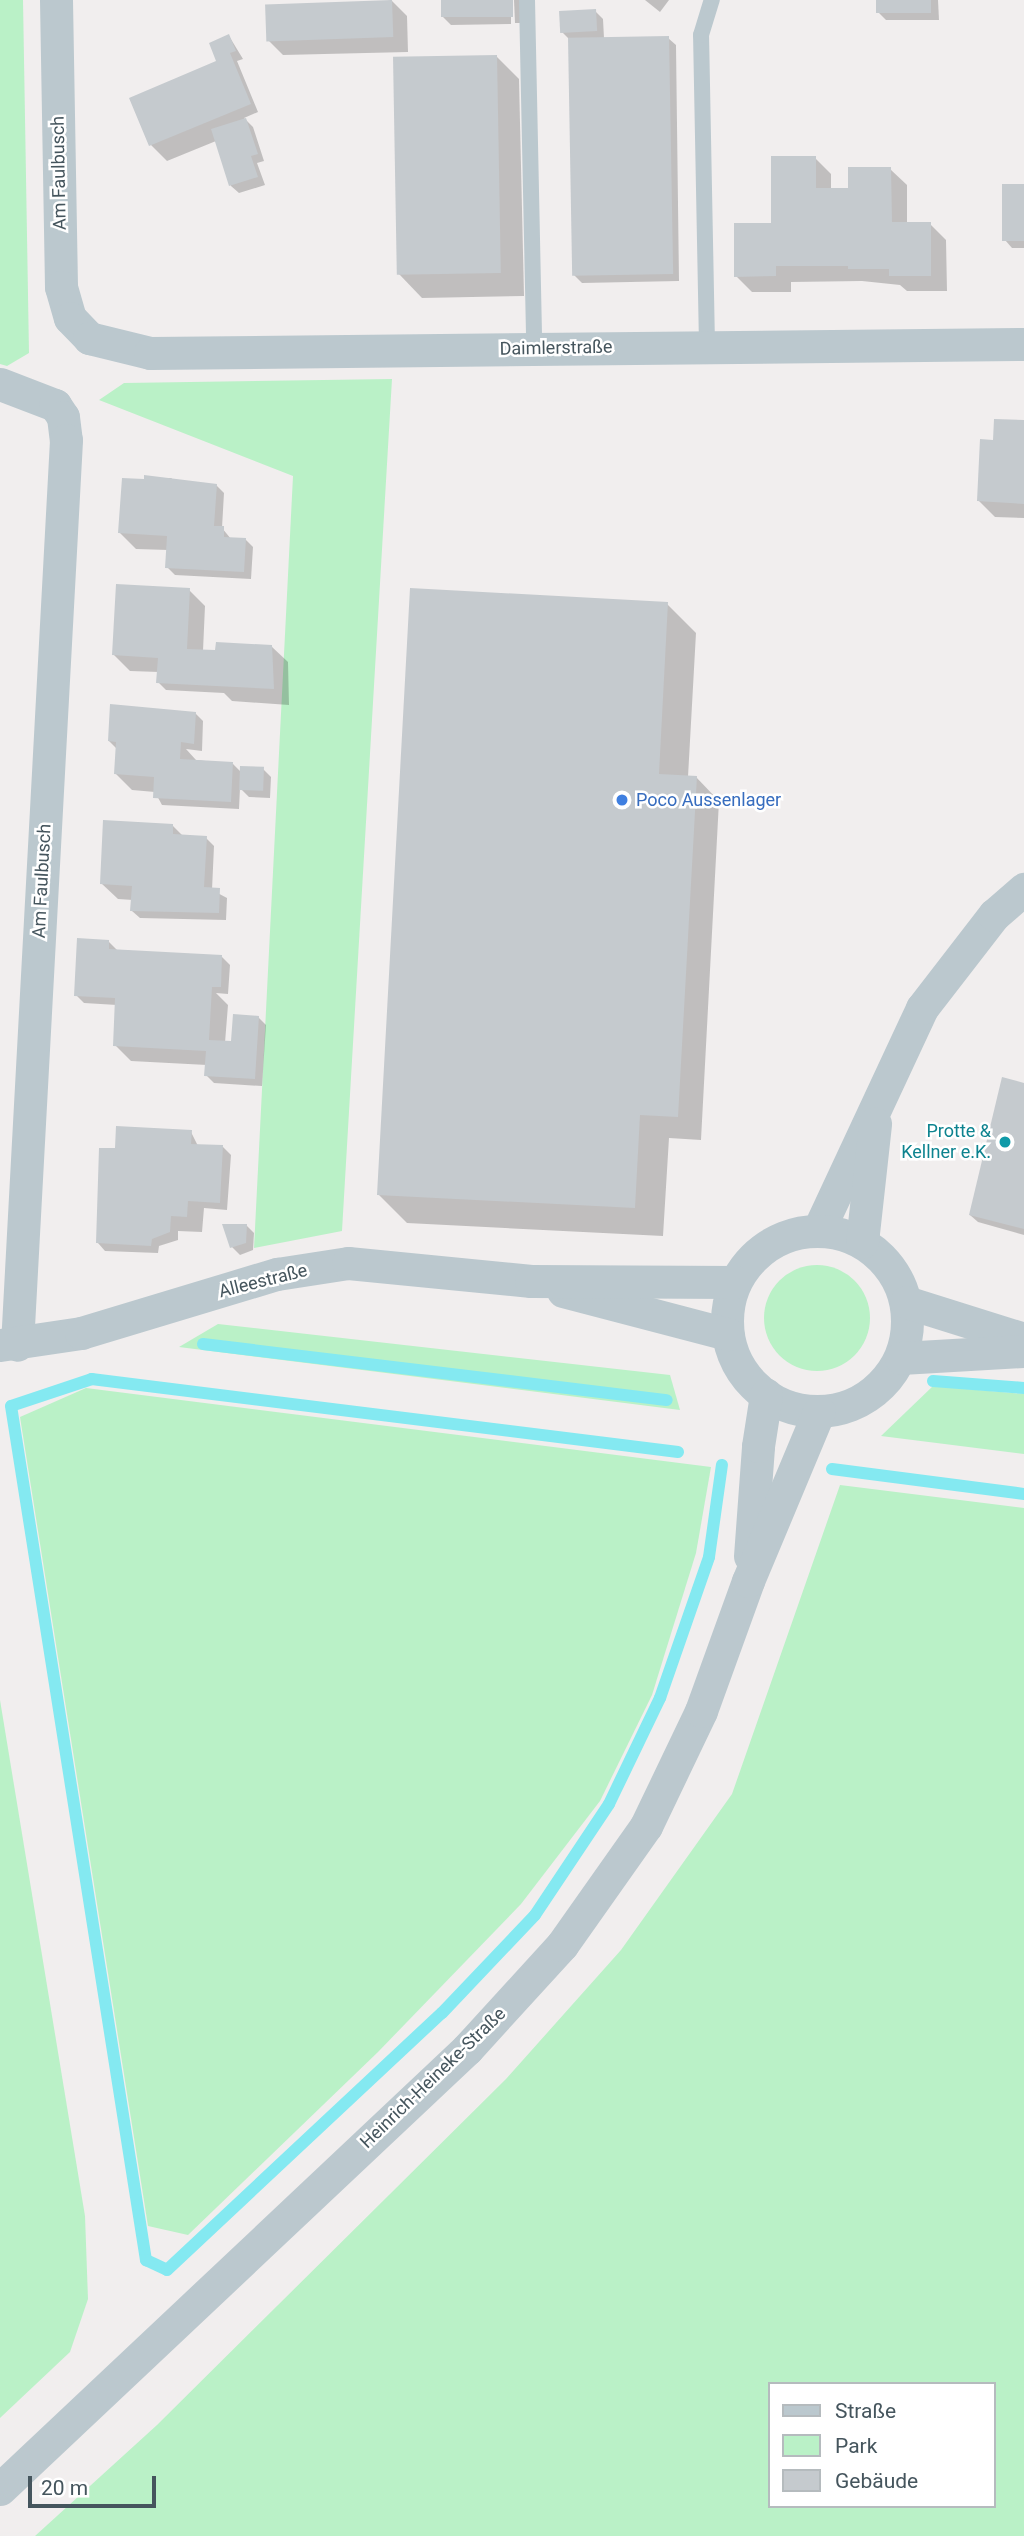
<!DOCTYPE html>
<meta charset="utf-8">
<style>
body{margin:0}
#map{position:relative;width:1024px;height:2536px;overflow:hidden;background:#f1eeee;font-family:Roboto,sans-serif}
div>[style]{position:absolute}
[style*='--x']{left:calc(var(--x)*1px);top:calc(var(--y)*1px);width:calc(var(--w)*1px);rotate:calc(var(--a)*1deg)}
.green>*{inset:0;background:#baf1c7}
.round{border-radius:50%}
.shadow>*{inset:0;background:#0003}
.stream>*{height:12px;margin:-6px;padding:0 6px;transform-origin:6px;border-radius:6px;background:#84e9f1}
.building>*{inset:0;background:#c5cace;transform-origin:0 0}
.lane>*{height:16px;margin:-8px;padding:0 8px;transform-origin:8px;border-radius:8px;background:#bbc8ce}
.street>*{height:33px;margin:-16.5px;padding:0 16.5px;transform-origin:16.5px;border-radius:16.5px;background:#bbc8ce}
.street>.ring{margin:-16.5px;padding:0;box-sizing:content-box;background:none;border:33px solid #bbc8ce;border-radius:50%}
.dots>*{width:19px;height:19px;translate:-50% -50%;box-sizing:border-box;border:4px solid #fff;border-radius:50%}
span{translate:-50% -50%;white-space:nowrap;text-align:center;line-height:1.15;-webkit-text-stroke:5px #fff;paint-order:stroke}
.street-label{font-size:18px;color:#45555d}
.shop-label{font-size:18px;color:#366cbe}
.left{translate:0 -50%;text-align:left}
.culture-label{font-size:18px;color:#0d838f}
.right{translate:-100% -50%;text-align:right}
.legend{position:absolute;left:768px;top:2382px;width:228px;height:126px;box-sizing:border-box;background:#fff;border:2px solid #b5bbbe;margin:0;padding:9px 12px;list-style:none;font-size:21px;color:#45555d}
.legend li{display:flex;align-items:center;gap:14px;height:35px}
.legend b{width:35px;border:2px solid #b5bbbe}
.scale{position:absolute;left:28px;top:2476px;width:128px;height:32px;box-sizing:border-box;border:4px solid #45555d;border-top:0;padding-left:9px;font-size:21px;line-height:24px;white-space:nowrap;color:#45555d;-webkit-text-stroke:5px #fff;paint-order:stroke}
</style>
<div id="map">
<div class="green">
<i style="clip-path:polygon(0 0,23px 0,29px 353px,7px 366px,0 364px)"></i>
<i style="clip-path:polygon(392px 379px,342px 1231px,254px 1248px,293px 476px,99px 400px,124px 383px)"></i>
<i class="round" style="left:764px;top:1265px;width:106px;height:106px"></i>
<i style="clip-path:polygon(218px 1324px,670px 1375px,680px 1410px,179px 1347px)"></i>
<i style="clip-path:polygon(933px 1386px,1024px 1394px,1024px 1454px,881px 1436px)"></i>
<i style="clip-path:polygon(86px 1388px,711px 1467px,696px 1553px,652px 1695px,600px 1801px,521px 1904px,378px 2052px,188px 2235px,148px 2226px,20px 1417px)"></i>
<i style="clip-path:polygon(evenodd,840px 1485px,1024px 1508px,1024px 2536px,35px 2536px,157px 2425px,506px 2079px,621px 1950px,732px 1794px,840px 1485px,770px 2384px,994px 2384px,994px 2506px,770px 2506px,770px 2384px)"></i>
<i style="clip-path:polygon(0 1700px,85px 2216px,88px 2299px,70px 2352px,0 2418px)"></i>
</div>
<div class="shadow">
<i style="clip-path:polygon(391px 0,407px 16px,408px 52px,283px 55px,267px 39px)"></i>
<i style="clip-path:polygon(443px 0,511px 0,511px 24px,451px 25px,443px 17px)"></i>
<i style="clip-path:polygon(514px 0,520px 0,520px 23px,515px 23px)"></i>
<i style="clip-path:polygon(645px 0,669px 0,660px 12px)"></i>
<i style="clip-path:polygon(877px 0,938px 0,939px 20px,886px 20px,878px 12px)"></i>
<i style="clip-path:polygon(595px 11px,603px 19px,604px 38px,668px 38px,676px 45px,679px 281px,582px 283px,574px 275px,569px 39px,561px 31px)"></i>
<i style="clip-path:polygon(229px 36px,243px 59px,237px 61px,258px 112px,244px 118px,253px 127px,264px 161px,257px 163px,265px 185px,239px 193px,231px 186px,216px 141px,167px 161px,151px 145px,219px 62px)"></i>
<i style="clip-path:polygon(496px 56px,519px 79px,524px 296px,422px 298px,399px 274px)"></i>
<i style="clip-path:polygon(815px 158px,831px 174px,831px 190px,850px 189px,890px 169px,907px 185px,907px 224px,930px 224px,946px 240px,947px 291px,907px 291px,900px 285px,862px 281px,791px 282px,791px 292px,752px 292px,736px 276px)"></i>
<i style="clip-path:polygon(1024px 185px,1024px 248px,1012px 248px,1005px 240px)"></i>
<i style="clip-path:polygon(1024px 422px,1024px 518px,995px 517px,979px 501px,995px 442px)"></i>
<i style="clip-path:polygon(171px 478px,176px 482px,216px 485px,224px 493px,222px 528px,231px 539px,245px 539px,253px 547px,251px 579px,175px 575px,167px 567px,168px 550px,136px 549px,120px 533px,123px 480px)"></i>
<i style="clip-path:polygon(189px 590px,205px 606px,203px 651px,271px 646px,288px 662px,289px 705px,232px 701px,224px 693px,166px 690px,158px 682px,159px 672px,130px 671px,114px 655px)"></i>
<i style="clip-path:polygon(667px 604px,696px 633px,688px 777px,696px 777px,719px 801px,701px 1140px,669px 1138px,663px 1236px,407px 1223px,378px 1194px)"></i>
<i style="clip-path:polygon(111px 706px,195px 713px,203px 721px,202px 751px,186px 749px,196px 760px,233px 764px,242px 773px,263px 769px,271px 777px,270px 798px,249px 797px,240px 788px,239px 809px,162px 805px,155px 792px,132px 790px,116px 774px,117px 749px,109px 741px)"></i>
<i style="clip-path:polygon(173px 826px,184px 837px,206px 838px,214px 846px,212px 890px,227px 898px,226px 920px,140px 918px,132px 911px,133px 900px,118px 899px,101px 883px)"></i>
<i style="clip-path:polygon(109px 942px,117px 950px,222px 957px,230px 965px,228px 994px,216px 993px,228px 1005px,225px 1043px,233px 1043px,258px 1017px,266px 1025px,262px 1086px,214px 1083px,206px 1075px,207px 1065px,131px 1061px,115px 1045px,117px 1005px,84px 1003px,76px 995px)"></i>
<i style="clip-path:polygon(1024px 1085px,1024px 1235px,978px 1222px,970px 1215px)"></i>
<i style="clip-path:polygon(191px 1132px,198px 1146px,223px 1147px,231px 1155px,227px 1210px,204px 1208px,202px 1232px,178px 1231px,178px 1240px,159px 1246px,158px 1253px,105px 1251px,98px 1243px,119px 1150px)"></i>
<i style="clip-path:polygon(246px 1225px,254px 1233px,253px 1250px,240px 1255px,232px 1247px)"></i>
</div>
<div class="stream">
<i style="--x:203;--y:1344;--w:467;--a:6.9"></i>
<i style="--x:933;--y:1381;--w:91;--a:4.4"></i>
<i style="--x:678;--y:1452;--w:591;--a:-172.9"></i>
<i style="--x:92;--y:1379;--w:85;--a:161.6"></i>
<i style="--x:11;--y:1406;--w:865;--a:81.02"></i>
<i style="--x:146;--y:2260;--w:23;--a:25"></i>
<i style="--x:167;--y:2270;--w:376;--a:-43.1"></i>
<i style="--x:442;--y:2013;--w:135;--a:-46.5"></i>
<i style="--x:535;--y:1915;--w:133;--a:-56.3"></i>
<i style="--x:609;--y:1804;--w:118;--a:-64.3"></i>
<i style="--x:660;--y:1698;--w:149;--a:-70.8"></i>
<i style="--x:709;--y:1557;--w:93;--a:-82"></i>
<i style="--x:832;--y:1469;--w:194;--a:7.4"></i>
</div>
<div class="building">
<i style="left:392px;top:0;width:37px;height:127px;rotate:88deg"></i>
<i style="left:441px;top:0;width:72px;height:17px"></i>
<i style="left:876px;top:0;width:55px;height:13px"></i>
<i style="left:596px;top:9px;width:22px;height:37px;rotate:87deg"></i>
<i style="clip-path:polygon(229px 34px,236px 51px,230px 53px,251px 104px,149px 146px,129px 98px,216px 61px,209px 43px)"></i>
<i style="left:669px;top:36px;width:238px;height:101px;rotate:89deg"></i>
<i style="left:497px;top:55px;width:218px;height:104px;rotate:89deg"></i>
<i style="clip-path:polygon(246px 118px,258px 154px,251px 156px,258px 177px,229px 186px,211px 129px)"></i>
<i style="clip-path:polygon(771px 156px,816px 156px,816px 188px,848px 188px,848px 167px,891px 167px,892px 222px,931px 222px,931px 276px,889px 276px,889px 269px,848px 269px,848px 266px,776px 266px,776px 276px,734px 277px,734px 223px,771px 223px)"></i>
<i style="left:1002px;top:184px;width:22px;height:57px"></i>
<i style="clip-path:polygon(994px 419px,1024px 420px,1024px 504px,977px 501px,980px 439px,993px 440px)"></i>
<i style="clip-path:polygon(144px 475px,217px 484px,214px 526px,224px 526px,224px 537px,246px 538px,244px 572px,165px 568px,167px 536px,118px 533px,122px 478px,144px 479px)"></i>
<i style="clip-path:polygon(116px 584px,190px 588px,187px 649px,215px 650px,216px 642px,272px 645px,274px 689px,156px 683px,158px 658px,112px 655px)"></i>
<i style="clip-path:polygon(410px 588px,668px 602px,659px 774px,697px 776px,678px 1117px,640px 1115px,635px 1208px,377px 1195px)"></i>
<i style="clip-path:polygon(110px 704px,196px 712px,194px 744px,181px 742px,180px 759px,233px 762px,231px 802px,153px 798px,154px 777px,114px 774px,116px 742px,108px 741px)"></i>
<i style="left:240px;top:766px;width:24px;height:24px;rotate:2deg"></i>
<i style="clip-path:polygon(103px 820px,173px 824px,173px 834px,207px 836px,204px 887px,220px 888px,219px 913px,130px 911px,132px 886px,100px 884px)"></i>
<i style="clip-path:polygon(77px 938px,109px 940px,109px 949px,222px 955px,221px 987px,212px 987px,209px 1040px,231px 1041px,233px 1014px,259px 1016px,255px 1079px,204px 1076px,206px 1051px,113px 1046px,115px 998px,74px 996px)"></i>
<i style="clip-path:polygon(1002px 1077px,1024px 1083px,1024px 1229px,969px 1215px)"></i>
<i style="clip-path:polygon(116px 1126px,192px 1130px,191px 1144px,223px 1145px,220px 1203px,188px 1201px,187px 1217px,171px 1216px,170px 1232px,152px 1239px,151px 1246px,96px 1243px,99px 1148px,115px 1148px)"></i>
<i style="clip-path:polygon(222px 1224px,247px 1224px,246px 1243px,230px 1248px)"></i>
</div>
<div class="lane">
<i style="--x:527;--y:0;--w:348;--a:88.8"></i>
<i style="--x:707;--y:345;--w:310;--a:-91.1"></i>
<i style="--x:701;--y:35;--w:37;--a:-73"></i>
</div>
<div class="street">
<i style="--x:56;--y:0;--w:287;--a:89"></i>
<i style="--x:61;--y:287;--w:32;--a:74"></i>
<i style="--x:70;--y:318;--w:28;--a:46"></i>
<i style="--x:89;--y:338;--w:63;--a:13.8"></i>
<i style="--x:150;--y:353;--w:874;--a:-0.59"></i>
<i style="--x:0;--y:384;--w:59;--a:20.9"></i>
<i style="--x:55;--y:405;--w:14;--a:56"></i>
<i style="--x:63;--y:417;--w:23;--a:83"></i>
<i style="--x:66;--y:440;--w:906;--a:93.1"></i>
<i style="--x:819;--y:1229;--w:244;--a:-65"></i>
<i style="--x:922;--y:1008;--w:118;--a:-52.3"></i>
<i style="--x:994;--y:915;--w:40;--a:-41"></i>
<i class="ring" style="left:727px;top:1231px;width:147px;height:147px"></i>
<i style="--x:862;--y:1242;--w:119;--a:-83.7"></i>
<i style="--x:563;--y:1291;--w:170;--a:14.7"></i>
<i style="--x:906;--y:1302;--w:124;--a:17.4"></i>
<i style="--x:0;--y:1345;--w:82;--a:-8.4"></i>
<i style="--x:81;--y:1333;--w:205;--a:-16.8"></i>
<i style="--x:277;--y:1274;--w:72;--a:-8.8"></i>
<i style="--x:348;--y:1263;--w:184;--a:5.6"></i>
<i style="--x:531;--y:1281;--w:204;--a:0.3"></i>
<i style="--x:901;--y:1358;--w:123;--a:-3.3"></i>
<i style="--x:750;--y:1556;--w:110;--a:-85.8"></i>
<i style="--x:758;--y:1446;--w:52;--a:-81.1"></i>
<i style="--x:0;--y:2489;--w:642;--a:-43.29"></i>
<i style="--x:467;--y:2049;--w:141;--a:-47.6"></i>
<i style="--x:562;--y:1945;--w:146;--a:-54.8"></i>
<i style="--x:646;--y:1826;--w:127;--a:-64.4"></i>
<i style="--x:701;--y:1711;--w:138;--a:-70.1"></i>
<i style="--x:748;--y:1581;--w:184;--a:-67.3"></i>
</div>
<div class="dots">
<i style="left:622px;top:800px;background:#3f7fe0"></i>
<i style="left:1005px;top:1142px;background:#0f9aa8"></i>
</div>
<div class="street-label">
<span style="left:59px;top:173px;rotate:-91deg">Am Faulbusch</span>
<span style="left:556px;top:348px;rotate:-1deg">Daimlerstraße</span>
<span style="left:42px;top:881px;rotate:-87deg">Am Faulbusch</span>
<span style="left:263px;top:1281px;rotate:-14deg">Alleestraße</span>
<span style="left:433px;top:2078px;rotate:-44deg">Heinrich-Heineke-Straße</span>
</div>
<div class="shop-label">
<span class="left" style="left:636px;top:800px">Poco Aussenlager</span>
</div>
<div class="culture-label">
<span class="right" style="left:991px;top:1142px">Protte &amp;<br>Kellner e.K.</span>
</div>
<ul class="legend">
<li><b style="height:9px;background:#bbc8ce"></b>Straße</li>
<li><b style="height:19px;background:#baf1c7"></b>Park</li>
<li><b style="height:19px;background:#c5cace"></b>Gebäude</li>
</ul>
<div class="scale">20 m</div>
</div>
